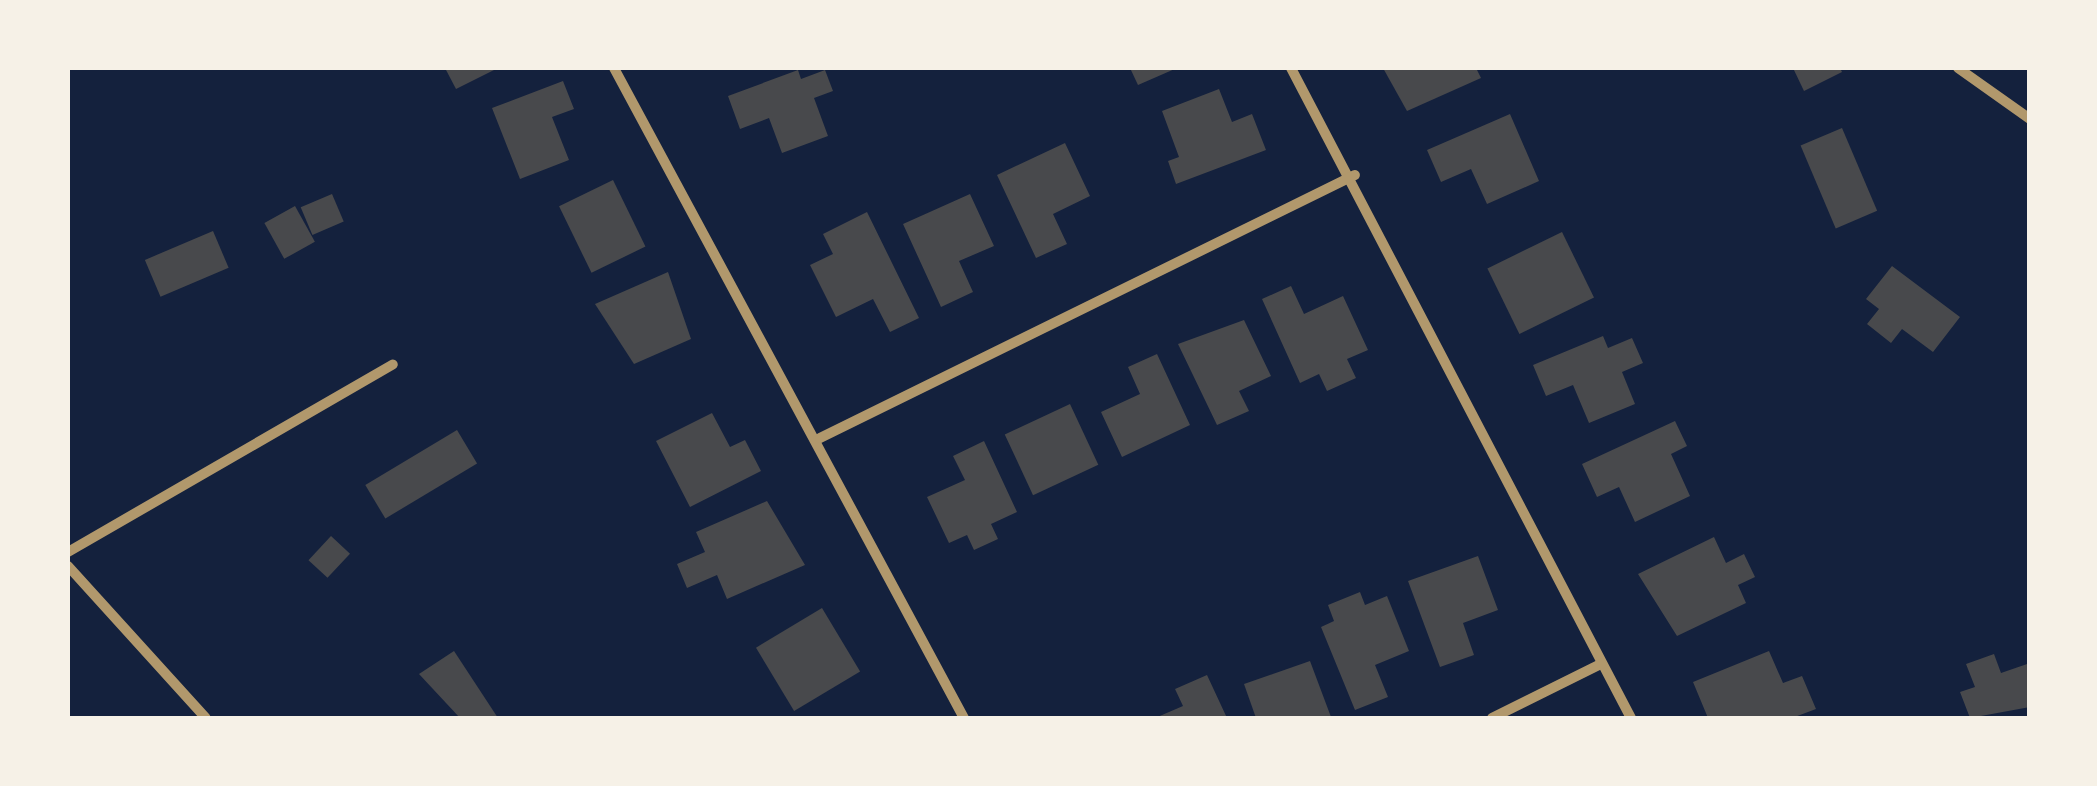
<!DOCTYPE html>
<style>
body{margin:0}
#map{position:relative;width:2097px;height:786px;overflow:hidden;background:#14213d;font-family:Arial,sans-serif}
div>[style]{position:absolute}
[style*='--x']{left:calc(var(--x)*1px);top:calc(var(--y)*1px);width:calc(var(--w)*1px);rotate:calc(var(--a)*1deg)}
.building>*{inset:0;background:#48494c;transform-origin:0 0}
.minor>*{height:10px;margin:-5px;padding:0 5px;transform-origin:5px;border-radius:5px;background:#b1986c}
span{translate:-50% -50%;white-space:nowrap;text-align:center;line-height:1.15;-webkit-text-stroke:8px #f6f1e7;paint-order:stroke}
.frame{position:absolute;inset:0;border:70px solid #f6f1e7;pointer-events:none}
</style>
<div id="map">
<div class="building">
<i style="clip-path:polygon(445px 68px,498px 68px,456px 89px)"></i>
<i style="clip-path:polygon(1130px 68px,1177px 68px,1138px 85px)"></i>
<i style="clip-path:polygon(1383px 68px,1476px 68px,1481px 78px,1407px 111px)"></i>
<i style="clip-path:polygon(1793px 68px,1840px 68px,1842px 72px,1804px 91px)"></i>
<i style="clip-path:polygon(798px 70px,801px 79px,825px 70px,833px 91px,814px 98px,828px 136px,782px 153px,769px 118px,740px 129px,728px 96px)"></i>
<i style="clip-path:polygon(563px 81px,574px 109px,552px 117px,569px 160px,520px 179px,492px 108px)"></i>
<i style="clip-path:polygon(1219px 89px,1232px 122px,1252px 114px,1266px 150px,1176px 184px,1168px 161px,1179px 157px,1162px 111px)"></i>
<i style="clip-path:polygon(1510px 114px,1539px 181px,1487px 204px,1471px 169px,1441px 182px,1427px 150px)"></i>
<i style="left:1842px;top:128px;width:90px;height:45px;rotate:67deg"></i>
<i style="clip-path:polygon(1065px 143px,1090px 196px,1053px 214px,1067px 244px,1036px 258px,997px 175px)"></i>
<i style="left:613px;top:180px;width:74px;height:60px;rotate:64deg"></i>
<i style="left:332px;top:194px;width:30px;height:34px;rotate:67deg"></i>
<i style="clip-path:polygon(970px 194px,994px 246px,959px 261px,973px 292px,941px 307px,903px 224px)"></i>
<i style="left:295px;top:206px;width:41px;height:35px;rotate:61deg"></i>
<i style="clip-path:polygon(867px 212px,919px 318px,890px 332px,873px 299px,836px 317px,810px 265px,833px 254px,823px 234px)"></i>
<i style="left:213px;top:231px;width:40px;height:74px;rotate:67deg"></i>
<i style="left:1562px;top:232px;width:73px;height:83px;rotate:64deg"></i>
<i style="clip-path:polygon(1892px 266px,1960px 317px,1933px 352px,1902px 329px,1891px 343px,1867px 324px,1879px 309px,1866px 299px)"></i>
<i style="clip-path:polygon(668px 272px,691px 339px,634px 364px,595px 304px)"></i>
<i style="clip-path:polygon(1291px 286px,1304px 314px,1343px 296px,1368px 350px,1347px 359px,1356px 378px,1327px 391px,1319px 374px,1300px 383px,1262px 299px)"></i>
<i style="clip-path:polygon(1244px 320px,1271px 376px,1239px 391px,1249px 411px,1217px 425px,1178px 344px)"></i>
<i style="clip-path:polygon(1603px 336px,1608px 348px,1632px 338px,1643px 363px,1622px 372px,1635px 404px,1589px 423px,1573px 385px,1546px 396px,1533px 365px)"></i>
<i style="clip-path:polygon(1157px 354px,1190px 425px,1122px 457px,1101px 412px,1140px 394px,1128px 367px)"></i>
<i style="left:1070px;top:404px;width:67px;height:72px;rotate:65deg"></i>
<i style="clip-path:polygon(712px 413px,730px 447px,745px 440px,761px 471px,690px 507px,656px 441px)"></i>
<i style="clip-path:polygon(1675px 421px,1687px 446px,1671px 454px,1690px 496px,1635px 522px,1619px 487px,1597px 497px,1582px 464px)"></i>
<i style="left:457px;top:430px;width:39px;height:107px;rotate:59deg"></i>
<i style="clip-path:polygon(984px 441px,1017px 512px,991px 524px,998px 539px,974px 550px,967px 535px,949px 543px,927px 497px,965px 480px,953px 456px)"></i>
<i style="clip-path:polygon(767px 501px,805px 565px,727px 599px,717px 575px,687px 588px,677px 564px,705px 552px,696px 532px)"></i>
<i style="left:331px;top:536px;width:26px;height:33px;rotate:43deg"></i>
<i style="clip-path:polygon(1714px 537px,1726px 563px,1744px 554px,1755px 577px,1738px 585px,1746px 603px,1677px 636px,1638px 574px)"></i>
<i style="clip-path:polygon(1478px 556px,1498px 610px,1463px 623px,1474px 655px,1440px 667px,1408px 581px)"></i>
<i style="clip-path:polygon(1360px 592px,1365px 605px,1387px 596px,1409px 651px,1375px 665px,1388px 697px,1355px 710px,1321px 627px,1334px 621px,1328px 605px)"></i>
<i style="left:822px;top:608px;width:74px;height:77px;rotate:59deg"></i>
<i style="clip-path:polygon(454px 651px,498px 718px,460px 718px,419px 674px)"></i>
<i style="clip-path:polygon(1769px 651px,1783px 683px,1802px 676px,1816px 709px,1792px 718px,1708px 718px,1693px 682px)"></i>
<i style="clip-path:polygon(1994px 654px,2001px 673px,2030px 663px,2030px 707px,1970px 718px,1960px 692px,1975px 687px,1966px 664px)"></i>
<i style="clip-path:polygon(1310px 661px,1331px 717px,1256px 718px,1244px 684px)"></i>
<i style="clip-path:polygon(1207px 675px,1227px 718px,1155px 718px,1183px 706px,1175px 689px)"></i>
</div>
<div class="minor">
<i style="--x:614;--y:68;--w:738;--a:61.7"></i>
<i style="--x:1291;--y:68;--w:734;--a:62.39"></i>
<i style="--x:1958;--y:68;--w:88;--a:35.3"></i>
<i style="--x:820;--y:438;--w:596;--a:-26.18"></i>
<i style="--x:68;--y:552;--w:375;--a:-30"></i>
<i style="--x:68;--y:566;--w:205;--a:47.8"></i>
<i style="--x:1492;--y:718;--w:122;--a:-26.4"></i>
</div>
<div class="frame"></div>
</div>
